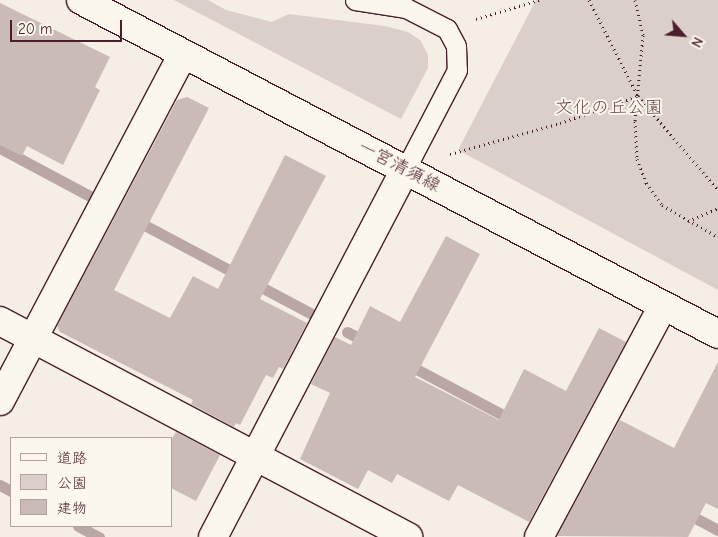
<!DOCTYPE html>
<meta charset="utf-8">
<style>
body{margin:0}
#map{position:relative;width:718px;height:537px;overflow:hidden;background:#f4eee4;font-family:"Comic Neue","Klee One",sans-serif}
div>[style]{position:absolute}
[style*='--x']{left:calc(var(--x)*1px);top:calc(var(--y)*1px);width:calc(var(--w)*1px);rotate:calc(var(--a)*1deg)}
.green>*{inset:0;background:#dbd0c9}
.stream>*{height:11px;margin:-5.5px;padding:0 5.5px;transform-origin:5.5px;border-radius:5.5px;background:#baa7a5}
.building>*{inset:0;background:#cabbb6}
.path>*{height:3px;margin-top:-1.5px;transform-origin:0;background:repeating-linear-gradient(90deg,#4a1f2b 0 1px,transparent 0 5px)}
.roads{filter:drop-shadow(1px 0 #4a1f2b) drop-shadow(-1px 0 #4a1f2b) drop-shadow(0 1px #4a1f2b) drop-shadow(0 -1px #4a1f2b)}
.service>*{height:19px;margin:-9.5px;padding:0 9.5px;transform-origin:9.5px;border-radius:9.5px;background:#fbf7ec}
.minor>*{height:28px;margin:-14px;padding:0 14px;transform-origin:14px;border-radius:14px;background:#fbf7ec}
.secondary>*{height:28px;margin:-14px;padding:0 14px;transform-origin:14px;border-radius:14px;background:#fbf7ec}
span{translate:-50% -50%;white-space:nowrap;text-align:center;line-height:1.15;-webkit-text-stroke:4px #fbf7ec;paint-order:stroke}
.park-label{font-size:18px;color:#6e4b52}
.street-label{font-size:18px;color:#4a1f2b}
.legend{position:absolute;left:10px;top:437px;width:162px;height:90px;box-sizing:border-box;background:#fbf7ec;border:1px solid #b4a19f;margin:0;padding:6px 9px;list-style:none;font-size:15px;color:#4a1f2b}
.legend li{display:flex;align-items:center;gap:10px;height:25px}
.legend b{width:25px;border:1px solid #b4a19f}
.north{position:absolute;left:658px;top:10px;width:50px;height:50px;-webkit-text-stroke:4px #fbf7ec;paint-order:stroke;rotate:117deg;font-size:14px;font-weight:700;line-height:20px;text-align:center;color:#4a1f2b}
.north::after{content:'';display:block;margin:auto;width:18px;height:22px;background:#4a1f2b;clip-path:polygon(50% 0,100% 100%,50% 72%,0 100%)}
.scale{position:absolute;left:10px;top:20px;width:112px;height:22px;box-sizing:border-box;border:2px solid #4a1f2b;border-top:0;padding-left:6px;font-size:15px;line-height:18px;white-space:nowrap;color:#4a1f2b;-webkit-text-stroke:4px #fbf7ec;paint-order:stroke}
</style>
<div id="map">
<div class="green">
<i style="clip-path:polygon(174px 0,208px 0,226px 10px,272px 22px,289px 14px,385px 26px,408px 32px,421px 41px,428px 55px,428px 68px,401px 119px)"></i>
<i style="clip-path:polygon(536px 0,718px 0,718px 290px,458px 150px)"></i>
</div>
<div class="stream">
<i style="--x:0;--y:148;--w:102;--a:28.1"></i>
<i style="--x:135;--y:220;--w:198;--a:28"></i>
<i style="--x:347;--y:332;--w:25;--a:27"></i>
<i style="--x:405;--y:363;--w:123;--a:28"></i>
<i style="--x:0;--y:485;--w:13;--a:29"></i>
<i style="--x:684;--y:512;--w:38;--a:28"></i>
<i style="--x:78;--y:526;--w:24;--a:28"></i>
</div>
<div class="building">
<i style="clip-path:polygon(0 3px,110px 57px,95px 87px,100px 90px,63px 165px,27px 146px,22px 156px,0 145px)"></i>
<i style="clip-path:polygon(187px 97px,209px 108px,114px 290px,170px 318px,193px 276px,218px 289px,285px 155px,326px 176px,260px 299px,307px 323px,283px 369px,279px 367px,273px 378px,266px 375px,240px 425px,236px 423px,234px 427px,191px 404px,193px 400px,60px 332px,57px 326px,177px 100px)"></i>
<i style="clip-path:polygon(446px 236px,480px 254px,415px 377px,499px 420px,524px 369px,566px 391px,599px 328px,626px 342px,529px 522px,458px 485px,449px 501px,397px 474px,392px 483px,368px 470px,358px 489px,300px 459px,330px 393px,311px 384px,335px 337px,351px 345px,370px 306px,400px 322px)"></i>
<i style="clip-path:polygon(718px 362px,718px 509px,706px 503px,688px 537px,557px 536px,620px 420px,674px 448px)"></i>
<i style="clip-path:polygon(176px 432px,220px 455px,196px 501px,171px 488px,171px 440px)"></i>
</div>
<div class="path">
<i style="--x:589;--y:0;--w:108;--a:63"></i>
<i style="--x:638;--y:96;--w:123;--a:49.6"></i>
<i style="--x:635;--y:0;--w:36;--a:77"></i>
<i style="--x:643;--y:35;--w:86;--a:95.3"></i>
<i style="--x:635;--y:121;--w:38;--a:87"></i>
<i style="--x:637;--y:159;--w:26;--a:69"></i>
<i style="--x:646;--y:183;--w:27;--a:54"></i>
<i style="--x:662;--y:205;--w:64;--a:29.7"></i>
<i style="--x:476;--y:19;--w:66;--a:-16.8"></i>
<i style="--x:450;--y:154;--w:114;--a:-15.7"></i>
<i style="--x:560;--y:123;--w:83;--a:-19.1"></i>
<i style="--x:688;--y:221;--w:33;--a:-23"></i>
</div>
<div class="roads">
<div class="service">
<i style="--x:355;--y:0;--w:52;--a:8.9"></i>
<i style="--x:406;--y:8;--w:46;--a:27.1"></i>
<i style="--x:447;--y:29;--w:19;--a:62"></i>
<i style="--x:456;--y:46;--w:24;--a:88"></i>
<i style="--x:457;--y:70;--w:113;--a:117.5"></i>
</div>
<div class="minor">
<i style="--x:0;--y:321;--w:462;--a:27.9"></i>
<i style="--x:0;--y:401;--w:392;--a:-62.2"></i>
<i style="--x:213;--y:537;--w:414;--a:-62.4"></i>
<i style="--x:539;--y:537;--w:262;--a:-61.8"></i>
</div>
<div class="secondary">
<i style="--x:81;--y:0;--w:719;--a:27.67"></i>
</div>
</div>
<div class="park-label">
<span style="left:609px;top:108px">文化の丘公園</span>
</div>
<div class="street-label">
<span style="left:399px;top:167px;rotate:28deg">一宮清須線</span>
</div>
<ul class="legend">
<li><b style="height:6px;background:#fbf7ec"></b>道路</li>
<li><b style="height:14px;background:#dbd0c9"></b>公園</li>
<li><b style="height:14px;background:#cabbb6"></b>建物</li>
</ul>
<div class="north">N</div>
<div class="scale">20 m</div>
</div>
